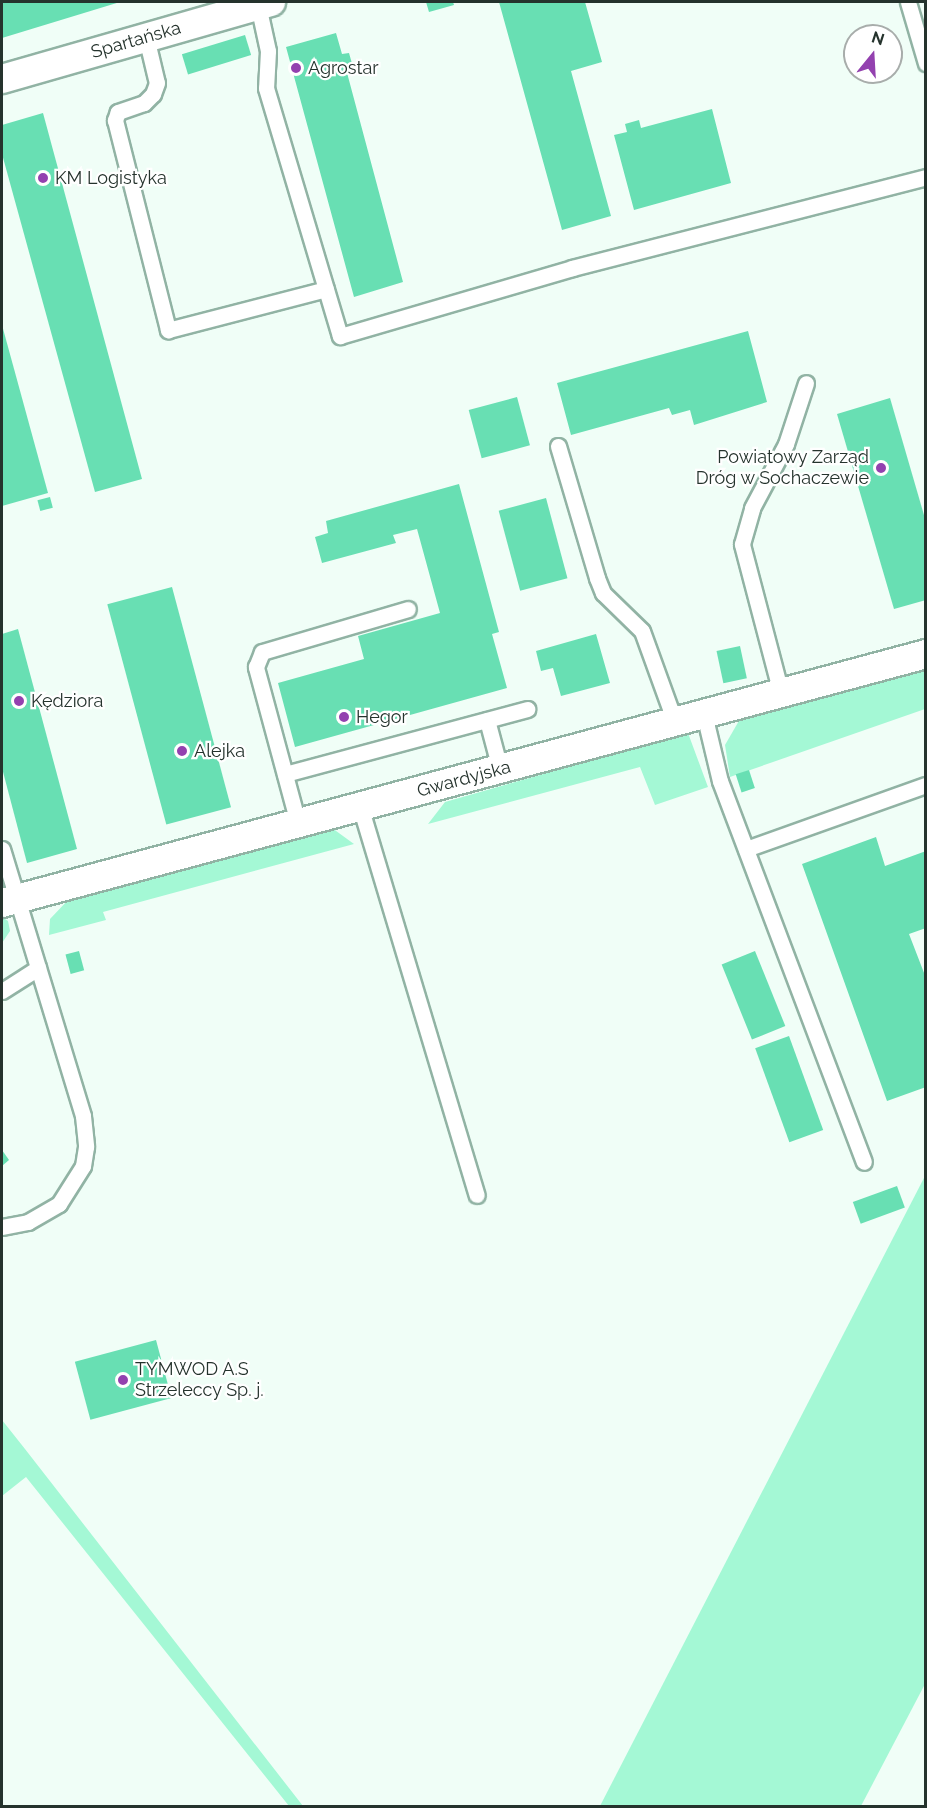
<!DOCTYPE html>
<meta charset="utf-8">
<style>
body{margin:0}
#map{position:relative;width:927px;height:1808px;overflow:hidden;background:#f0fef7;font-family:Raleway,sans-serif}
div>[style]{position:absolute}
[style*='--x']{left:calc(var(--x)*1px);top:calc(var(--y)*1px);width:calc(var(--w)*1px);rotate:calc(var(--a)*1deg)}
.green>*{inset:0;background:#a4f8d5}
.building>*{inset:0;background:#68dfb3;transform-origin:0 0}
.roads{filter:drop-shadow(2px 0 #91b3a4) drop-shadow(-2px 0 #91b3a4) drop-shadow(0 2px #91b3a4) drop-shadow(0 -2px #91b3a4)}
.lane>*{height:15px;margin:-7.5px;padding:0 7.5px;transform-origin:7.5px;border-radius:7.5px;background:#fff}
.street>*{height:28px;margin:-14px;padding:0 14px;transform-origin:14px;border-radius:14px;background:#fff}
.dots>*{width:16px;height:16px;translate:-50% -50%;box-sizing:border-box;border:3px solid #fff;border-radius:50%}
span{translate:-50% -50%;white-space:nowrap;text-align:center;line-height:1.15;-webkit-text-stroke:4.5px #fff;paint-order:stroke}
.street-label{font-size:18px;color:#25332d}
.poi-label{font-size:18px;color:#25332d}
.left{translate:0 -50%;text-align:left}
.right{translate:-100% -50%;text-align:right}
.frame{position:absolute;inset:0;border:3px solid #25332d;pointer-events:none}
.north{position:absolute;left:843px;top:24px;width:60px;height:60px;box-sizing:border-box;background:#fff;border:2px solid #a8adab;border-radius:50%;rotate:18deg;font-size:16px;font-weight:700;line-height:24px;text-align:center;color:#25332d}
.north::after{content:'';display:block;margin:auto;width:21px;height:27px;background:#9341af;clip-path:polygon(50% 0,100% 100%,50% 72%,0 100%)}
</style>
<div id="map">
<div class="green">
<i style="clip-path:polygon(925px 669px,925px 709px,730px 777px,725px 745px,740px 719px)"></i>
<i style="clip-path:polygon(688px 733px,708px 787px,655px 805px,640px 767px,428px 824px,445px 802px)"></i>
<i style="clip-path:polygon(332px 828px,354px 844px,103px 912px,106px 920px,49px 935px,50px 919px,69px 899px)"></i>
<i style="clip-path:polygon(2px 917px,8px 921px,10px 931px,2px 943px)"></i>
<i style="clip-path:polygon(925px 1176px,925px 1684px,861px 1806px,600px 1806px)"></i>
<i style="clip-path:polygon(2px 1420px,25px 1449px,303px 1806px,289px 1806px,26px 1477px,2px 1496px)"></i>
</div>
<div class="building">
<i style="clip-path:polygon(2px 2px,120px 2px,2px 38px)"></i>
<i style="clip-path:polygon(426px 2px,453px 2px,454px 5px,429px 12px)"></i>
<i style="clip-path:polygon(499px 2px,585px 2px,602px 62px,571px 71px,611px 216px,562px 230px)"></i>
<i style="clip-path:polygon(336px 33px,342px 54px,349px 53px,353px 67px,346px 69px,403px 282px,354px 297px,286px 47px)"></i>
<i style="left:245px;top:35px;width:21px;height:66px;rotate:73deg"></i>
<i style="clip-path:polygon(712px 109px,731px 183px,634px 210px,614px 135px,627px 132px,625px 124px,639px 120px,641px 128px)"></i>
<i style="clip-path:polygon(43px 113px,142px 479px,95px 492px,2px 154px,2px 125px)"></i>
<i style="clip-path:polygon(2px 325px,48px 493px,2px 506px)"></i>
<i style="clip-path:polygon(748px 331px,767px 402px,694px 425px,690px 410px,672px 415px,669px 408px,571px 435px,557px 383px)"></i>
<i style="left:517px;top:397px;width:50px;height:50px;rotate:75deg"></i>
<i style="clip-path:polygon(890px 398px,926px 522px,926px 600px,894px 609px,837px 414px)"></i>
<i style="clip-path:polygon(459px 484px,499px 632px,492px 634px,507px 688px,295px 747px,278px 683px,364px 659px,358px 636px,440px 613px,417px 529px,393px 535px,396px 543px,322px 563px,315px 537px,328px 533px,326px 521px)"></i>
<i style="left:50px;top:497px;width:11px;height:13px;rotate:75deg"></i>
<i style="left:546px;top:498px;width:83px;height:49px;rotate:75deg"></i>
<i style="left:172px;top:587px;width:228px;height:67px;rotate:75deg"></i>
<i style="clip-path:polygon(18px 629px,77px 849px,27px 863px,2px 768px,2px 634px)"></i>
<i style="clip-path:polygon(596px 634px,610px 683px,561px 696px,553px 668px,541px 671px,536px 651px)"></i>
<i style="left:740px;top:646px;width:33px;height:24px;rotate:78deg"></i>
<i style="left:749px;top:770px;width:19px;height:14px;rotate:72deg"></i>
<i style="clip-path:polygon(876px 837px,885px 866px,926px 851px,926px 928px,909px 934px,926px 978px,926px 1087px,887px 1101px,802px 864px)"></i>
<i style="left:79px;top:951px;width:20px;height:14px;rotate:75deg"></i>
<i style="left:755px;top:951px;width:81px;height:36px;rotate:68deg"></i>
<i style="left:789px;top:1036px;width:100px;height:36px;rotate:70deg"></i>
<i style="clip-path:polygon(2px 1150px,9px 1160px,2px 1166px)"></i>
<i style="left:897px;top:1186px;width:23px;height:47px;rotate:70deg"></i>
<i style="left:156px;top:1340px;width:60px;height:84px;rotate:75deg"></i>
</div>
<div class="roads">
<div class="lane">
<i style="--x:908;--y:2;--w:64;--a:73.6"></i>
<i style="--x:258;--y:5;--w:47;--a:77.7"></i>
<i style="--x:268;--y:51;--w:37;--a:93"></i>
<i style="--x:266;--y:88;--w:259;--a:73.4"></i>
<i style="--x:340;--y:336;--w:242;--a:-16.3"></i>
<i style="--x:572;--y:268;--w:366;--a:-14.4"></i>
<i style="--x:146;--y:37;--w:47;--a:76.6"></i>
<i style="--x:157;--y:83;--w:12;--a:110"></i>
<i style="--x:153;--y:94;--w:13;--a:135"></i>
<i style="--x:144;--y:103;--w:28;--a:161"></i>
<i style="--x:118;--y:112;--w:9;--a:111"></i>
<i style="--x:115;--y:120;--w:217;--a:75.8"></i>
<i style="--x:168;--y:330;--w:163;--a:-14.5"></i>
<i style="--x:558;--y:446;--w:138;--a:73.5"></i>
<i style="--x:597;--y:578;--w:16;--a:68"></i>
<i style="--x:603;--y:593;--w:54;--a:44.3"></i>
<i style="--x:642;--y:631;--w:97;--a:70.1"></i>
<i style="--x:781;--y:693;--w:154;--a:-104.7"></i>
<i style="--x:742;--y:544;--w:37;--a:-74"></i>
<i style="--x:752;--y:508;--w:72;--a:-62"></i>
<i style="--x:786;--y:444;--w:64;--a:-71.8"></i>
<i style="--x:704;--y:714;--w:69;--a:76.6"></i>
<i style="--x:720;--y:781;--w:407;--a:69.3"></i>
<i style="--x:487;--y:720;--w:51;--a:75.1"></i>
<i style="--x:285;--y:774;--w:251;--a:-15"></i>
<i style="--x:360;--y:806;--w:406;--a:73.3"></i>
<i style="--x:298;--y:823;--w:162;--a:-105.1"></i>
<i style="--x:256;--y:667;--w:16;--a:-68"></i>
<i style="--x:262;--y:652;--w:152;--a:-16.4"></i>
<i style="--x:2;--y:849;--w:279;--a:73.1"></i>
<i style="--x:83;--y:1116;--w:31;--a:84"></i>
<i style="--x:86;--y:1147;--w:19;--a:99"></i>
<i style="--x:83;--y:1166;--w:45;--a:122.3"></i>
<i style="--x:59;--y:1204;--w:36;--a:150"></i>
<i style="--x:28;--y:1222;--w:26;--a:169"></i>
<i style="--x:746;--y:849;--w:191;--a:-19.6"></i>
<i style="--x:2;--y:991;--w:43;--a:-32.6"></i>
</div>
<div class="street">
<i style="--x:2;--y:79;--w:280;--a:-16"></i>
<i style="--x:2;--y:903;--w:957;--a:-15.08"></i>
</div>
</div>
<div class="dots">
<i style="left:296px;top:68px;background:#9341af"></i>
<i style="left:43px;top:178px;background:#9341af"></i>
<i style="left:881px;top:468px;background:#9341af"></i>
<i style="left:19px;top:701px;background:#9341af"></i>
<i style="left:344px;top:717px;background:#9341af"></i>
<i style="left:182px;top:751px;background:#9341af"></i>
<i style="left:123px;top:1380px;background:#9341af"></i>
</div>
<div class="street-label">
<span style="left:136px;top:40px;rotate:-16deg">Spartańska</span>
<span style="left:464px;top:779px;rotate:-15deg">Gwardyjska</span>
</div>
<div class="poi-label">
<span class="left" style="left:308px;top:68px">Agrostar</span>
<span class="left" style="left:55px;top:178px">KM Logistyka</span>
<span class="right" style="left:869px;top:468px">Powiatowy Zarząd<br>Dróg w Sochaczewie</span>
<span class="left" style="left:31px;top:701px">Kędziora</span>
<span class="left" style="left:356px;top:717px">Hegor</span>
<span class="left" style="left:194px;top:751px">Alejka</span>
<span class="left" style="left:135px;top:1380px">TYMWOD A.S<br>Strzeleccy Sp. j.</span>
</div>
<div class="frame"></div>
<div class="north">N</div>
</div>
